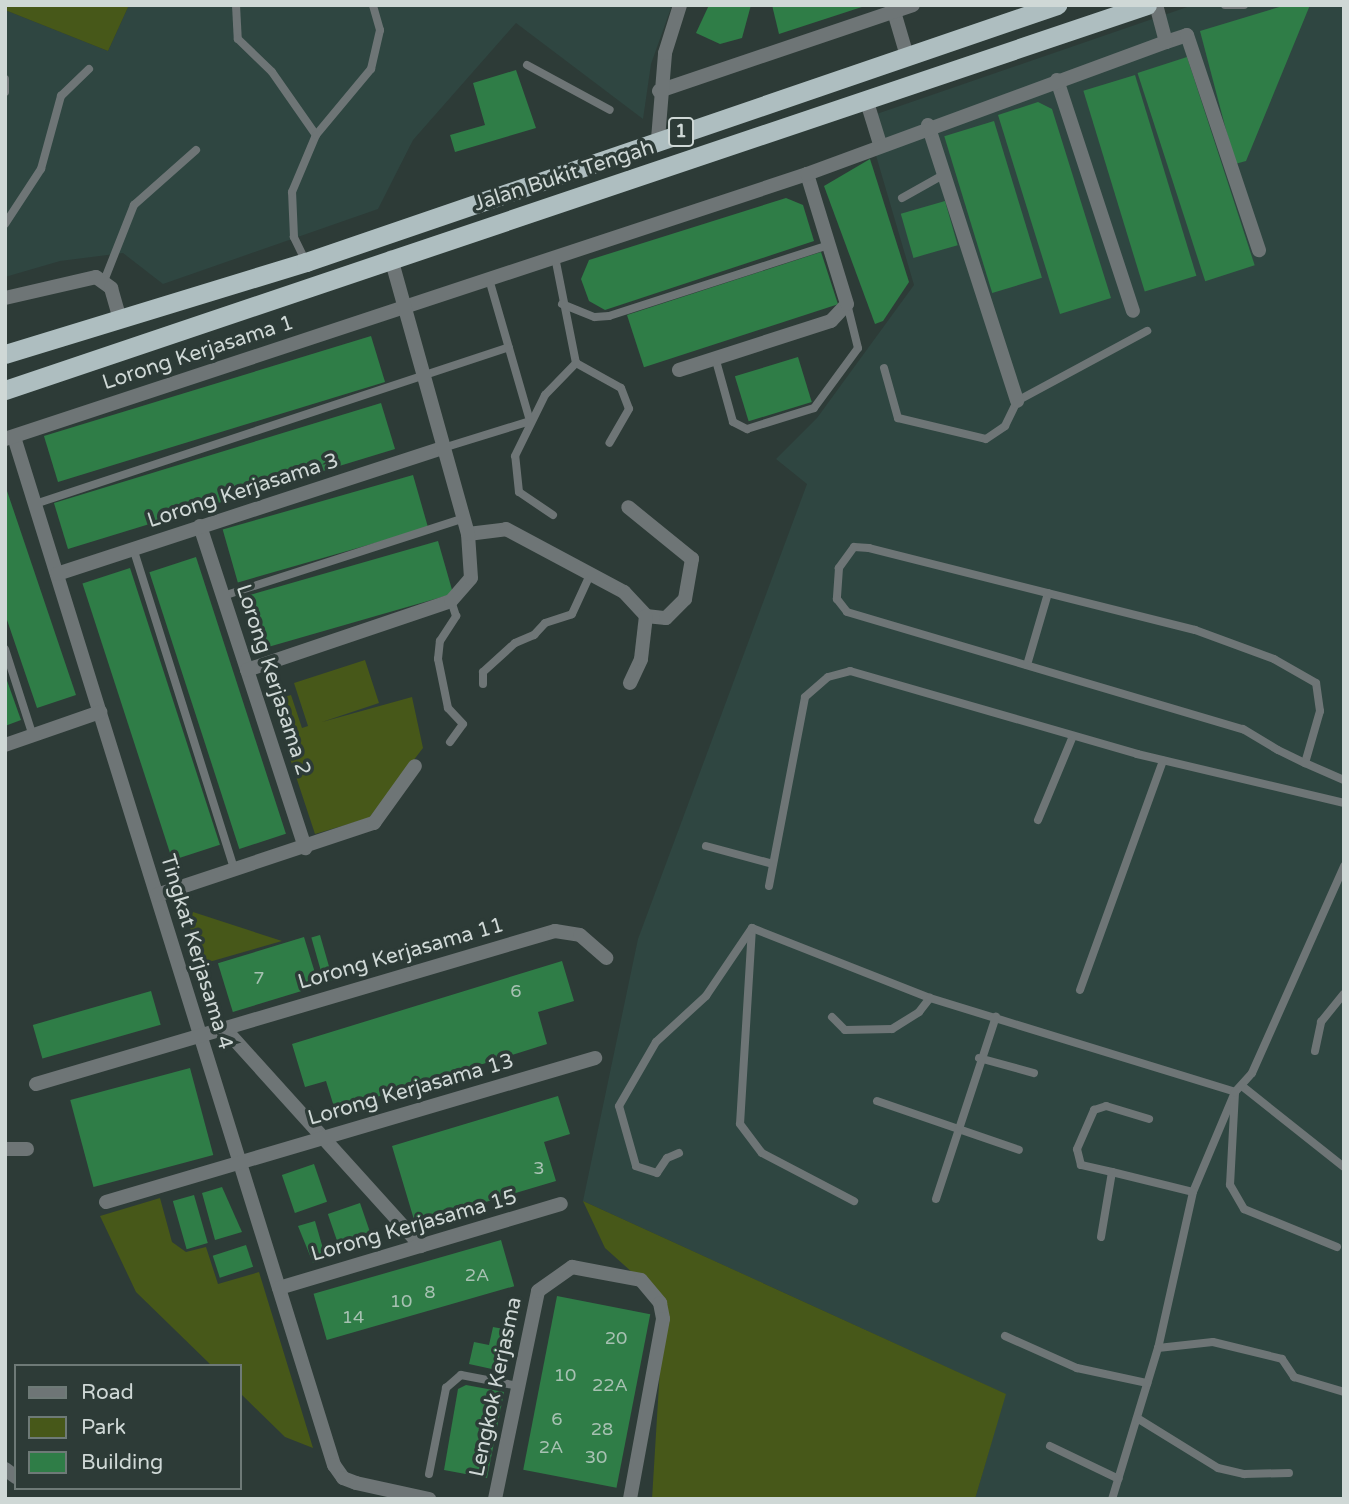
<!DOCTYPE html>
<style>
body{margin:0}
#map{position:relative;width:1349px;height:1504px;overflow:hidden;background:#2d3b37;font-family:"Varela Round",sans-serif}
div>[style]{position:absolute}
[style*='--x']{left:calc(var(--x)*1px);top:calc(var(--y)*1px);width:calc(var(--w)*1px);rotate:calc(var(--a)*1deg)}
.built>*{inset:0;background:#2f4641}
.green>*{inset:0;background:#475819}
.building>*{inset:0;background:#2f7d47;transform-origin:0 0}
.service>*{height:8px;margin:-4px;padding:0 4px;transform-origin:4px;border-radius:4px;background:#6e7576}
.minor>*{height:14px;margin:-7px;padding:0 7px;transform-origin:7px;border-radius:7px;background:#6e7576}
.trunk>*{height:19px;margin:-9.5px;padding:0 9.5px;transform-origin:9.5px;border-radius:9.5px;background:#aebec0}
span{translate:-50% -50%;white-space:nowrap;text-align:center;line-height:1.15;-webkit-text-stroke:7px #2d3b37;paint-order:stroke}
.number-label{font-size:18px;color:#a7c1b2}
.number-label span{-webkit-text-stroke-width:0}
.shield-label span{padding:2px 5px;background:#2d3b37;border:2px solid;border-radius:5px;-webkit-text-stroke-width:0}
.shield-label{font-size:19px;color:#cfd8d6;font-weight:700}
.street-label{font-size:21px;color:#cfd8d6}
.frame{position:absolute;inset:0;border:7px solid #cfd8d6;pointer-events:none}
.legend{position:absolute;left:14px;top:1364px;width:228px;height:126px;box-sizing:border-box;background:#2d3b37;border:2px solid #6e7a77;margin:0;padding:9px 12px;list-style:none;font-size:21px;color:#cfd8d6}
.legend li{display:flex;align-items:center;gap:14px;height:35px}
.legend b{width:35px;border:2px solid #6e7a77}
</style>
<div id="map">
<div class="built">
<i style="clip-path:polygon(129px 5px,668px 5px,671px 8px,651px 64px,643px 119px,516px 23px,413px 140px,378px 209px,163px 284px,123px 253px,60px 261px,5px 277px,5px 10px,108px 51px)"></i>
<i style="clip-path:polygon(1193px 5px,1344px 5px,1344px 1499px,975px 1499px,1005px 1394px,583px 1201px,638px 939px,807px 484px,776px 459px,817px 418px,914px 285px,865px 118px)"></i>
</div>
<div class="green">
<i style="clip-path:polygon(5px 5px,129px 5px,108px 51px,5px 10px)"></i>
<i style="clip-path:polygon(365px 660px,379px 703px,322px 722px,412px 697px,423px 748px,369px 818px,315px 834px,271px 701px,291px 695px,302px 728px,308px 726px,294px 683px)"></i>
<i style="clip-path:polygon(193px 912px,282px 941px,202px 964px,188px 921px)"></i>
<i style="clip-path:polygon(160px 1198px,172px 1242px,186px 1252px,206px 1247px,218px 1284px,259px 1272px,313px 1448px,285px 1437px,240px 1393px,240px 1366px,212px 1366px,136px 1292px,100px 1216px)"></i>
<i style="clip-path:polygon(583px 1201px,1006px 1394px,975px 1499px,652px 1499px,663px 1319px,652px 1290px,605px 1248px)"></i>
</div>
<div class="building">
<i style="clip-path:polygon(709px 5px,751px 5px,742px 38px,720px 44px,696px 33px)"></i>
<i style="clip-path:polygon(772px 5px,868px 5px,779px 34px)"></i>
<i style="clip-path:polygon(1286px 5px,1310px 5px,1246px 161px,1235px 164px,1200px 31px)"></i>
<i style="left:1187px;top:57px;width:219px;height:52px;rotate:72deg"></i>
<i style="clip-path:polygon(516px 70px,536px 128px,455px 152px,450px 135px,485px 125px,473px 83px)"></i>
<i style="left:1135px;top:75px;width:210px;height:54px;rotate:73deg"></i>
<i style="clip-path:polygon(1038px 102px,1052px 109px,1111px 298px,1060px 314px,998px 115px)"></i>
<i style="left:994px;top:121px;width:164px;height:52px;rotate:73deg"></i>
<i style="clip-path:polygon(870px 159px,909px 282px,883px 321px,875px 324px,824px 186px)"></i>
<i style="clip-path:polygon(786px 198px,803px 205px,814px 241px,605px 310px,589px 301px,581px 279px,589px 260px)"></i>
<i style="left:945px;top:201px;width:46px;height:46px;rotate:74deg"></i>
<i style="left:821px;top:252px;width:55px;height:204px;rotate:72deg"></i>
<i style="left:371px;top:336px;width:48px;height:342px;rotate:73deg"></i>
<i style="left:798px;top:357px;width:47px;height:66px;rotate:73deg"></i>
<i style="left:381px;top:403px;width:48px;height:342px;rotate:73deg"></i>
<i style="left:413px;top:475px;width:55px;height:198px;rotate:74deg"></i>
<i style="clip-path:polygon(5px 485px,76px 695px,37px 708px,5px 614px)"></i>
<i style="left:438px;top:541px;width:55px;height:197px;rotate:74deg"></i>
<i style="left:196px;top:557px;width:291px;height:49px;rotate:72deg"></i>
<i style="left:130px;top:568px;width:291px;height:50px;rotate:72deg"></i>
<i style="clip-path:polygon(5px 675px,21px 720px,5px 726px)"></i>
<i style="left:320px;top:935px;width:47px;height:9px;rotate:74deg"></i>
<i style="left:304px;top:937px;width:51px;height:90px;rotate:73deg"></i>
<i style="clip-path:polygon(562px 961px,574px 1001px,538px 1012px,547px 1044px,335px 1110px,326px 1081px,305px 1087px,292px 1044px)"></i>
<i style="left:151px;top:991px;width:35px;height:123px;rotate:74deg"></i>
<i style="left:190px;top:1068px;width:90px;height:124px;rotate:75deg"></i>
<i style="clip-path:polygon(558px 1096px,570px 1134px,544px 1142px,556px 1181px,415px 1223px,392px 1146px)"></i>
<i style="left:314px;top:1164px;width:40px;height:34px;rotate:71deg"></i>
<i style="clip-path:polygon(222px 1187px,242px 1232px,215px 1240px,202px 1193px)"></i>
<i style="left:194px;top:1195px;width:50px;height:22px;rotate:74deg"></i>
<i style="left:360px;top:1203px;width:40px;height:34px;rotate:71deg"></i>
<i style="clip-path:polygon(315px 1221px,326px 1259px,313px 1263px,298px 1226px)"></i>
<i style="left:501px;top:1240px;width:48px;height:195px;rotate:74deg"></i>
<i style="left:246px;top:1245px;width:23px;height:35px;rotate:72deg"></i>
<i style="left:557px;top:1296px;width:95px;height:177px;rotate:11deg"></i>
<i style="clip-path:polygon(493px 1327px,509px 1330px,501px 1371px,469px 1364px,474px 1342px,489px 1345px)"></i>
<i style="clip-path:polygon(466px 1385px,504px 1392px,487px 1478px,444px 1470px,458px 1389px)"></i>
</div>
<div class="service">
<i style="--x:236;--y:5;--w:34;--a:87"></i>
<i style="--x:238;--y:39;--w:47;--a:44.1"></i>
<i style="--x:272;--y:72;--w:77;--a:55.1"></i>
<i style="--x:1225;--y:5;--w:19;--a:0"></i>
<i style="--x:527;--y:65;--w:94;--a:28.5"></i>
<i style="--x:5;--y:79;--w:13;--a:90"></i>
<i style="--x:902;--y:198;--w:47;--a:-29.3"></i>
<i style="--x:5;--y:224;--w:66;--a:-56.8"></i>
<i style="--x:41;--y:169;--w:76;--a:-74.7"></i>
<i style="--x:61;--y:96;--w:39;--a:-44"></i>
<i style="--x:555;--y:257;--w:108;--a:78.8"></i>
<i style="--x:576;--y:363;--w:51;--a:29.1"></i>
<i style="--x:621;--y:388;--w:22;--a:69"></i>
<i style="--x:629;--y:409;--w:39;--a:120"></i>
<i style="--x:306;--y:262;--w:28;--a:-116"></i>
<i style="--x:294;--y:237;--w:45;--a:-92.5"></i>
<i style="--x:292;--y:192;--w:62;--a:-67.2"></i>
<i style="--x:316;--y:135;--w:86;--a:-50.2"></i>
<i style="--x:371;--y:69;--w:40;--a:-77"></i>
<i style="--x:380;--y:30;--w:26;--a:-106"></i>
<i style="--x:104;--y:281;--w:82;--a:-68.5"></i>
<i style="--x:134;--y:205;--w:83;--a:-41.6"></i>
<i style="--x:562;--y:304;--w:35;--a:22"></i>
<i style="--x:595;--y:317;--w:14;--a:-4"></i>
<i style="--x:609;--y:316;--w:231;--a:-17.9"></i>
<i style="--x:715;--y:357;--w:67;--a:74.5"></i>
<i style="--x:733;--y:422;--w:16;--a:27"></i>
<i style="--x:747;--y:429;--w:70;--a:-17.4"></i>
<i style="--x:814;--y:408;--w:74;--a:-53.7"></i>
<i style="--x:858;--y:348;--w:45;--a:-104"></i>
<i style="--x:884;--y:368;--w:52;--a:74.4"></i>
<i style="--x:898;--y:418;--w:90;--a:13.4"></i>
<i style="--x:986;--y:439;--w:23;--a:-34"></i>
<i style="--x:1005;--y:426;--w:28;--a:-64"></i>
<i style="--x:1017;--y:401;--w:148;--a:-28.3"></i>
<i style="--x:443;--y:448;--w:91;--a:-17.2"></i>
<i style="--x:530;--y:421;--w:148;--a:-106.1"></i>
<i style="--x:35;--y:504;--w:499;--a:-18.3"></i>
<i style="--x:553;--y:515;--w:41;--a:-145.9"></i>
<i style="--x:519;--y:492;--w:36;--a:-96"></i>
<i style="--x:515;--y:456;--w:68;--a:-63.8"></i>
<i style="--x:545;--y:395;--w:45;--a:-45.9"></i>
<i style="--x:133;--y:548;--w:339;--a:72.5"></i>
<i style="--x:223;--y:596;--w:251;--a:-17.9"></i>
<i style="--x:5;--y:649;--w:91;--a:72.2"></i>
<i style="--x:1027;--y:665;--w:75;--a:-73.7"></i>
<i style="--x:483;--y:684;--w:12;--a:-90"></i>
<i style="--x:483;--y:672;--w:43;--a:-42.2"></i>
<i style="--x:515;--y:643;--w:21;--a:-23"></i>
<i style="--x:534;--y:635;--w:16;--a:-47"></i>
<i style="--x:545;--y:623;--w:28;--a:-18"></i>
<i style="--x:572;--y:614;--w:41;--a:-65.3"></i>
<i style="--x:450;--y:742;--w:22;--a:-54"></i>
<i style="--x:463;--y:724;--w:22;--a:-133"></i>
<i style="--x:448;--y:708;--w:50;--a:-101.5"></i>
<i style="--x:438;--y:659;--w:18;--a:-84"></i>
<i style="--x:440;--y:641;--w:30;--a:-57"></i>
<i style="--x:456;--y:616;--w:16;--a:-108"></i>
<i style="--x:1305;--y:763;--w:54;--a:-73.9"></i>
<i style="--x:1320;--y:711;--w:28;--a:-98"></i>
<i style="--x:1316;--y:683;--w:48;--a:-150.3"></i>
<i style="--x:1274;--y:659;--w:84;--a:-159.8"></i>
<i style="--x:1195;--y:630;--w:336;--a:-165.9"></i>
<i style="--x:869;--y:548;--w:15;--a:-176"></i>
<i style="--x:854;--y:547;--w:26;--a:126"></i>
<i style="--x:839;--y:568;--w:31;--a:94"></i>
<i style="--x:837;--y:599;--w:16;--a:52"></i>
<i style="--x:847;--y:612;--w:413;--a:16.5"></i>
<i style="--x:1243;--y:729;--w:41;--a:31"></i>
<i style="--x:1278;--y:750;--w:30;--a:26"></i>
<i style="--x:1305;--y:763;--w:43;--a:23.6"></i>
<i style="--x:1038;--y:820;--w:91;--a:-67.4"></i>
<i style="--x:706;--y:846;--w:69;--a:15"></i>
<i style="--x:769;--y:886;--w:192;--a:-79.2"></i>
<i style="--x:805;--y:697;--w:30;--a:-41"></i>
<i style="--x:828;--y:677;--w:23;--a:-15"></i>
<i style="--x:850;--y:671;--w:299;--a:16.1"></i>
<i style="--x:1137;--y:754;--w:213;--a:13.3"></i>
<i style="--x:752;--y:928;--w:196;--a:93.5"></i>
<i style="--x:740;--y:1124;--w:36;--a:53"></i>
<i style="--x:762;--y:1153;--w:104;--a:27.6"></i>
<i style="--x:1080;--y:990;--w:244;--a:-70.1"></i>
<i style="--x:832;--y:1017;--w:18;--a:45"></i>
<i style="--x:845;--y:1030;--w:47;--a:-1.2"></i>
<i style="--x:892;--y:1029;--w:32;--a:-32"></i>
<i style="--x:919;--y:1012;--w:18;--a:-52"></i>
<i style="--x:1315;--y:1051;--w:30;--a:-78"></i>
<i style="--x:1321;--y:1022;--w:36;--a:-51"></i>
<i style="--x:979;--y:1058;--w:57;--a:15.3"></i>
<i style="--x:1242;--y:1086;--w:130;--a:38.5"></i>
<i style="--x:877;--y:1101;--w:150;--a:19"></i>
<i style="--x:679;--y:1153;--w:13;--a:157"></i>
<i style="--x:667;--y:1158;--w:18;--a:124"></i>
<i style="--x:657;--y:1173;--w:22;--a:-162"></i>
<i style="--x:636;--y:1166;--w:62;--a:-105.8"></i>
<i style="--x:619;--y:1106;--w:74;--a:-60"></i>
<i style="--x:656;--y:1042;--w:68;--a:-42.6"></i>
<i style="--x:706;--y:996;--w:82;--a:-55.9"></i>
<i style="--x:752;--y:928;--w:191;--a:21.5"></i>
<i style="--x:930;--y:998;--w:319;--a:17.1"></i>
<i style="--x:1235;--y:1092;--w:108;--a:112.8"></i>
<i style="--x:1193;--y:1192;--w:160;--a:102.6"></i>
<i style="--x:1158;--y:1348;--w:158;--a:106.9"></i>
<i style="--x:1112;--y:1172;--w:32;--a:-167"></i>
<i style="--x:1081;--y:1165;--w:16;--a:-104"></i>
<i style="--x:1077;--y:1149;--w:43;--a:-66.4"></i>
<i style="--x:1094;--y:1110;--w:13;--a:-18"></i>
<i style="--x:1106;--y:1106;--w:45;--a:16.8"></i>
<i style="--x:936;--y:1199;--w:192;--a:-71.8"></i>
<i style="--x:1101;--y:1237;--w:66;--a:-80.4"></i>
<i style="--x:1112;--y:1172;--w:83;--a:13.9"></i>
<i style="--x:1337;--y:1247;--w:100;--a:-157.8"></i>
<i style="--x:1244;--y:1209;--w:28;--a:-120"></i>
<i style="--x:1230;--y:1185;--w:93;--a:-86.9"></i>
<i style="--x:1235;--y:1092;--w:25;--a:-48"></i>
<i style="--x:1252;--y:1073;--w:227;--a:-66"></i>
<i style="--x:1005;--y:1336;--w:79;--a:24"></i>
<i style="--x:1077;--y:1368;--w:72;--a:12.1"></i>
<i style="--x:1158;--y:1348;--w:55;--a:-6.2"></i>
<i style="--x:1213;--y:1342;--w:71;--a:13.8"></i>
<i style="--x:1282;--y:1359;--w:22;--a:56"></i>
<i style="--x:1294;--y:1377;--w:52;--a:16.7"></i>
<i style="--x:1137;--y:1418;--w:95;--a:31.7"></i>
<i style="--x:1218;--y:1468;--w:27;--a:13"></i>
<i style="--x:1244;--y:1474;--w:45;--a:-1.3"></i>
<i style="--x:1050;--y:1446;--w:76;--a:25.6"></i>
<i style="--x:429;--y:1474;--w:88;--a:-78.8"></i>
<i style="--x:446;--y:1388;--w:20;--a:-41"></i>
<i style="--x:461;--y:1375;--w:58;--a:10.9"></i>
</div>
<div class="minor">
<i style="--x:892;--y:5;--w:53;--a:73.6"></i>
<i style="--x:1166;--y:42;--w:22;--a:-18"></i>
<i style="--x:1187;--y:35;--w:227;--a:71.5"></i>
<i style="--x:1057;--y:80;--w:243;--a:71.8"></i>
<i style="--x:659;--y:91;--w:268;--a:-18.7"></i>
<i style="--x:866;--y:99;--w:47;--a:72.7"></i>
<i style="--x:928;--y:125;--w:290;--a:72.1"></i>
<i style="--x:658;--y:139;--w:86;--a:-85.3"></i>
<i style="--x:665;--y:53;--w:50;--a:-72.6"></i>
<i style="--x:5;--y:298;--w:93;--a:-13"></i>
<i style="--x:96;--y:277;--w:19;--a:36"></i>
<i style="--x:111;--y:288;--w:32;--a:74"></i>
<i style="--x:679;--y:370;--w:160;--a:-17.9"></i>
<i style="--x:831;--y:321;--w:23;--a:-47"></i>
<i style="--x:847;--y:304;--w:136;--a:-107.1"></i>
<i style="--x:14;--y:437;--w:1077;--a:72.71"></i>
<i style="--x:334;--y:1465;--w:16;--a:55"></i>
<i style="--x:343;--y:1478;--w:14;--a:21"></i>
<i style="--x:356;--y:1483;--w:75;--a:12.4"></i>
<i style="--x:5;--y:439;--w:845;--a:-18.28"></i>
<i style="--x:807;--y:174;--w:382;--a:-20.2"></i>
<i style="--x:1166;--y:42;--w:38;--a:-105"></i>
<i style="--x:200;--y:526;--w:339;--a:71.9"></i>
<i style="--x:468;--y:534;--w:38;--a:-7"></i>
<i style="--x:506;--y:529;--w:134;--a:28.1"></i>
<i style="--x:624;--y:592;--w:33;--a:47"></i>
<i style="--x:646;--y:616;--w:20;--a:6"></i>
<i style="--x:666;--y:618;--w:27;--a:-45"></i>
<i style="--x:685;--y:599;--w:41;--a:-80.1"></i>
<i style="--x:692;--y:559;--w:82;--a:-140.9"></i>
<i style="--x:57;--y:574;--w:406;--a:-18.1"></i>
<i style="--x:247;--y:670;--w:215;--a:-18.7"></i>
<i style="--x:451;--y:601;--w:30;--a:-49"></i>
<i style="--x:471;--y:578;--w:44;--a:-93.9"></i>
<i style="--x:468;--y:534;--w:287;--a:-105.6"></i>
<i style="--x:630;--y:683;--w:26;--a:-65"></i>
<i style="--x:641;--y:659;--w:43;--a:-83.4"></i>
<i style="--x:5;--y:745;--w:101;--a:-19.2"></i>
<i style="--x:157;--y:895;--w:229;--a:-18.4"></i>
<i style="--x:374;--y:823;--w:70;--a:-54.3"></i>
<i style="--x:224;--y:1028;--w:294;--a:47.9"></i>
<i style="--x:36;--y:1084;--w:541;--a:-16.43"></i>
<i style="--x:555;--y:931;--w:25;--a:9"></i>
<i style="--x:580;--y:935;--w:35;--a:41"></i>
<i style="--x:5;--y:1149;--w:22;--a:0"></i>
<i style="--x:106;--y:1202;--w:510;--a:-16.41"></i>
<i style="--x:279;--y:1288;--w:294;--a:-16.6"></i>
<i style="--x:5;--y:1469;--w:14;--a:36"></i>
<i style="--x:495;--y:1499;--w:212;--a:-78.3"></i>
<i style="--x:538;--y:1291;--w:42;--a:-35.2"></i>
<i style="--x:572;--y:1267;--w:70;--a:10.7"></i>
<i style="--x:641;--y:1280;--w:30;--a:50"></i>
<i style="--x:660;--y:1303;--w:16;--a:79"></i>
<i style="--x:663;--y:1319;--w:183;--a:100.4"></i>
</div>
<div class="trunk">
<i style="--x:5;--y:354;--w:315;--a:-17"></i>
<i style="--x:306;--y:262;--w:794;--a:-18.89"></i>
<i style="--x:5;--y:390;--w:1205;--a:-18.63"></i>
</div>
<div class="number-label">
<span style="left:259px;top:978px">7</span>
<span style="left:516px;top:991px">6</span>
<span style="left:539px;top:1168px">3</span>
<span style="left:477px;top:1275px">2A</span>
<span style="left:430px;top:1292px">8</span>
<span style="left:401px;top:1301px">10</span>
<span style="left:353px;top:1317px">14</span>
<span style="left:616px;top:1338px">20</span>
<span style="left:565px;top:1375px">10</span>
<span style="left:610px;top:1385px">22A</span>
<span style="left:557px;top:1419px">6</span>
<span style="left:602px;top:1429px">28</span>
<span style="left:551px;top:1447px">2A</span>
<span style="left:596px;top:1457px">30</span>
</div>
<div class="shield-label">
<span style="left:681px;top:132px">1</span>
</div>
<div class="street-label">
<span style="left:564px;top:176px;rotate:-18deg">Jalan Bukit Tengah</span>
<span style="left:198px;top:353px;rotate:-18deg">Lorong Kerjasama 1</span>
<span style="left:243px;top:491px;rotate:-18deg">Lorong Kerjasama 3</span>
<span style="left:273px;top:680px;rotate:72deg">Lorong Kerjasama 2</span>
<span style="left:196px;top:952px;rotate:73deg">Tingkat Kerjasama 4</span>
<span style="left:401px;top:954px;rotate:-16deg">Lorong Kerjasama 11</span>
<span style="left:411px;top:1090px;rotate:-16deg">Lorong Kerjasama 13</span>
<span style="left:414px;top:1226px;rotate:-16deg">Lorong Kerjasama 15</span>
<span style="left:496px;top:1387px;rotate:-78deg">Lengkok Kerjasma</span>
</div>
<div class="frame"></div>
<ul class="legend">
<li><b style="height:9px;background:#6e7576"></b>Road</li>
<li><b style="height:19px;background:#475819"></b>Park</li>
<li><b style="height:19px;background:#2f7d47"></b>Building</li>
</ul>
</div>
